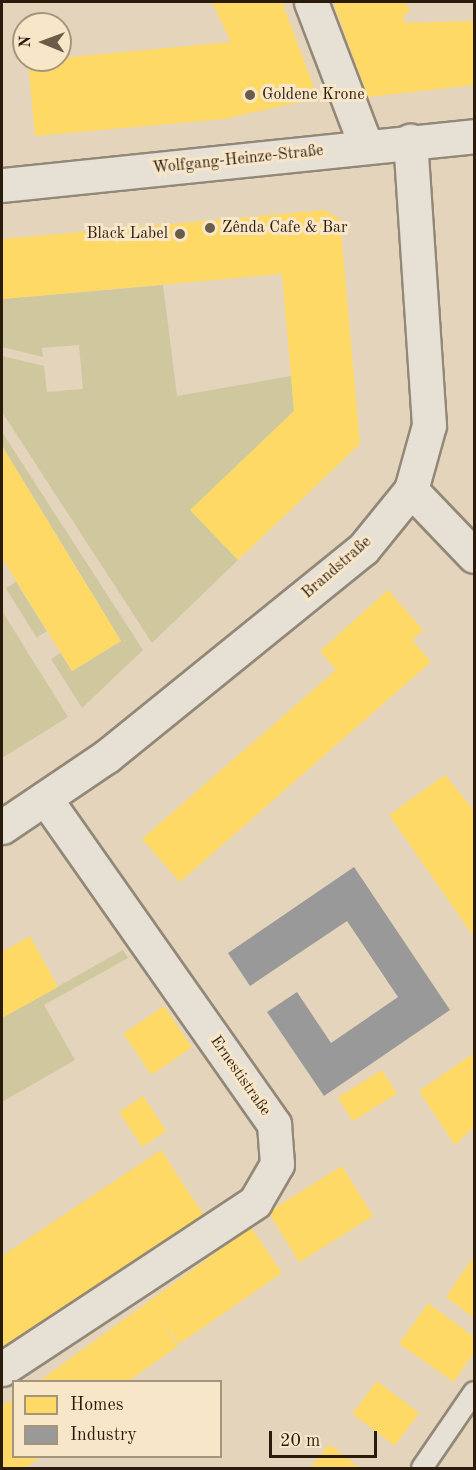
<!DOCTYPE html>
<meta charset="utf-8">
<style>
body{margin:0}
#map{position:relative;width:476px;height:1470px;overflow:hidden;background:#e3d4bb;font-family:"Old Standard TT",serif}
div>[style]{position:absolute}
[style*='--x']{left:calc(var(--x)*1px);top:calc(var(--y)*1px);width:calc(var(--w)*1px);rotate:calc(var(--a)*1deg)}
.green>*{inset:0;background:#cfc89e;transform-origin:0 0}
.homes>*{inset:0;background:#ffd966;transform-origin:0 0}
.industry>*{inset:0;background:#999}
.roads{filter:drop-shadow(2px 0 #928878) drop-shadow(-2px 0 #928878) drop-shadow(0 2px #928878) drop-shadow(0 -2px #928878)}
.service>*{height:20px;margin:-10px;padding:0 10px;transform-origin:10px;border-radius:10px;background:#e7e0d4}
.minor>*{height:33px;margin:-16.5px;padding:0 16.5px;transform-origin:16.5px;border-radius:16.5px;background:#e7e0d4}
.tertiary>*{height:33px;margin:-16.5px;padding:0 16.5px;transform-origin:16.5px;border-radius:16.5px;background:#e7e0d4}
.secondary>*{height:33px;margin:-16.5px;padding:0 16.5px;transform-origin:16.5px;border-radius:16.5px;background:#e7e0d4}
.dots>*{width:16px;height:16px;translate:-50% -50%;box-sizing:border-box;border:3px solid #f8e6c8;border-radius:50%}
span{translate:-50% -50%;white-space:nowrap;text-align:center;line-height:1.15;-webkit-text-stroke:6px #f8e6c8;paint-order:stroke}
.poi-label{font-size:16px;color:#2a1b0d}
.left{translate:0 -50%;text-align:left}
.right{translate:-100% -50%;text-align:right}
.street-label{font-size:16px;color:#2a1b0d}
.frame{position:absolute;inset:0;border:3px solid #2a1b0d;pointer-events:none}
.legend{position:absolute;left:12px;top:1380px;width:210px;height:78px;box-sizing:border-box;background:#f8e6c8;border:2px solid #a6957d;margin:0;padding:8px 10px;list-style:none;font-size:18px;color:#2a1b0d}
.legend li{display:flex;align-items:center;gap:12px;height:30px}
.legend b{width:30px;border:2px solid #a6957d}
.north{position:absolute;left:12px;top:12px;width:60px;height:60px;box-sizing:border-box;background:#f8e6c8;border:2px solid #a6957d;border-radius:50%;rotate:271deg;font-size:16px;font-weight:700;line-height:24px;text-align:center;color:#2a1b0d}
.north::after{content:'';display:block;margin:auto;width:21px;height:27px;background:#6b5c4a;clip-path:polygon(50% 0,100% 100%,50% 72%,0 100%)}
.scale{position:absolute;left:269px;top:1431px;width:108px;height:27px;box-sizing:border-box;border:3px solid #2a1b0d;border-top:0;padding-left:8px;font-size:18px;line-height:21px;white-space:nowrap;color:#2a1b0d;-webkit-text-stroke:4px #f8e6c8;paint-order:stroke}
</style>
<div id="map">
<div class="green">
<i style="clip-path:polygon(163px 285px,177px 396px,291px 376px,294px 411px,191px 510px,238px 560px,152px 643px,2px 412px,2px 356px,44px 366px,47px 392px,83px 389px,79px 345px,42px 348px,43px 357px,2px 347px,2px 299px)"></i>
<i style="clip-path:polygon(2px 432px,143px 650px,82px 708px,51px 659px,61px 653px,72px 671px,121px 641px,2px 446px)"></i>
<i style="left:16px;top:582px;width:58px;height:12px;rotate:58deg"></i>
<i style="clip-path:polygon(2px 611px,68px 717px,2px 758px)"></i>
<i style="clip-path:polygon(123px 950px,128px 958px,44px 1005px,75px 1060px,2px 1102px,2px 1018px)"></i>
</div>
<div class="homes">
<i style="clip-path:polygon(212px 2px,282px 2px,318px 98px,224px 119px,35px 136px,28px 61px,231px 42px)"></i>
<i style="clip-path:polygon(333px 2px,406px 2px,410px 12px,403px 15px,405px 23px,474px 21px,474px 85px,368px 97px)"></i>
<i style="clip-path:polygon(325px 210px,340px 219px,360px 444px,238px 560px,190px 510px,294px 411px,282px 274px,2px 299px,2px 239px)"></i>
<i style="clip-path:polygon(2px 446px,121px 641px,72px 671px,2px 558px)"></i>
<i style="clip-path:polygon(388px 590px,423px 630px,412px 640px,431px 662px,180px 882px,142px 839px,336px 670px,320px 651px)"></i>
<i style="clip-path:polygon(445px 775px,474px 810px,474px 937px,389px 815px)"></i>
<i style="clip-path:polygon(30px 936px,58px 987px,2px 1018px,2px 952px)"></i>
<i style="left:164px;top:1006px;width:50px;height:49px;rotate:56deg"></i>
<i style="clip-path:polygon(474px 1053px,474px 1127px,455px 1145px,419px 1091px)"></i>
<i style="left:382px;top:1070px;width:28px;height:52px;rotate:58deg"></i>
<i style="left:143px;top:1096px;width:42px;height:29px;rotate:56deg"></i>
<i style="clip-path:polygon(161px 1150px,205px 1217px,2px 1353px,2px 1256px)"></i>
<i style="left:342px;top:1166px;width:59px;height:87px;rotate:58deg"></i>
<i style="clip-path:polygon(251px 1227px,282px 1273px,179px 1344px,157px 1313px,178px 1346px,127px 1382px,38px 1382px)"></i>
<i style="clip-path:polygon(474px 1256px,474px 1318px,446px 1297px)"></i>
<i style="clip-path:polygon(428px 1303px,474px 1337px,474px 1352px,454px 1382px,399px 1344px)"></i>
<i style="left:377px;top:1381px;width:53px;height:41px;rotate:37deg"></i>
<i style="clip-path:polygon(14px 1398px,14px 1456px,42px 1456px,25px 1468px,2px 1468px,2px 1407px)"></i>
<i style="clip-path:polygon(329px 1444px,360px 1468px,310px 1468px)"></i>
</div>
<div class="industry">
<i style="clip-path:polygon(354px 867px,450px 1010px,324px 1096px,267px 1012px,297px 992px,331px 1043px,398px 997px,347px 921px,250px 986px,228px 953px)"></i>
</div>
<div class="roads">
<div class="service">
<i style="--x:422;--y:1468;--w:92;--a:-55.6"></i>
</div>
<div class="minor">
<i style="--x:311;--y:2;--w:154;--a:69.1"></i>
<i style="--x:411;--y:490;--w:91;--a:46.3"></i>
<i style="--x:2;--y:1369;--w:303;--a:-33.4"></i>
<i style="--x:255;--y:1202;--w:44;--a:-59.9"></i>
<i style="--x:277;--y:1164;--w:40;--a:-94.3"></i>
<i style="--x:274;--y:1124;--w:398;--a:-125.1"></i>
</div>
<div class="tertiary">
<i style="--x:2;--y:827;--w:127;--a:-34.1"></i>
<i style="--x:107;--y:756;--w:329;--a:-39"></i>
<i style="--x:363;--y:549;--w:76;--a:-50.9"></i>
<i style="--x:411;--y:490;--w:67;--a:-74.5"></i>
<i style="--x:429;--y:425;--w:285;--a:-93.8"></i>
</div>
<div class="secondary">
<i style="--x:2;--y:185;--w:475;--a:-5.9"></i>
</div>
</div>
<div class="dots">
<i style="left:250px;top:95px;background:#6b5c4a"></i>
<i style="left:210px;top:228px;background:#6b5c4a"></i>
<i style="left:180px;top:234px;background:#6b5c4a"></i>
</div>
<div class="poi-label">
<span class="left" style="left:262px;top:95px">Goldene Krone</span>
<span class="left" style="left:222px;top:228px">Zênda Cafe &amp; Bar</span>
<span class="right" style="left:168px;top:234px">Black Label</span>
</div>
<div class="street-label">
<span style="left:238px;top:160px;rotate:-6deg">Wolfgang-Heinze-Straße</span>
<span style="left:337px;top:568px;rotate:-41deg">Brandstraße</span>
<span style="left:240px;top:1076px;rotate:55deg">Ernestistraße</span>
</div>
<div class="frame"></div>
<ul class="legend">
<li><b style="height:16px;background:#ffd966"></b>Homes</li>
<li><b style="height:16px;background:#999"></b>Industry</li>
</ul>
<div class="north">N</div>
<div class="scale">20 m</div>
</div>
